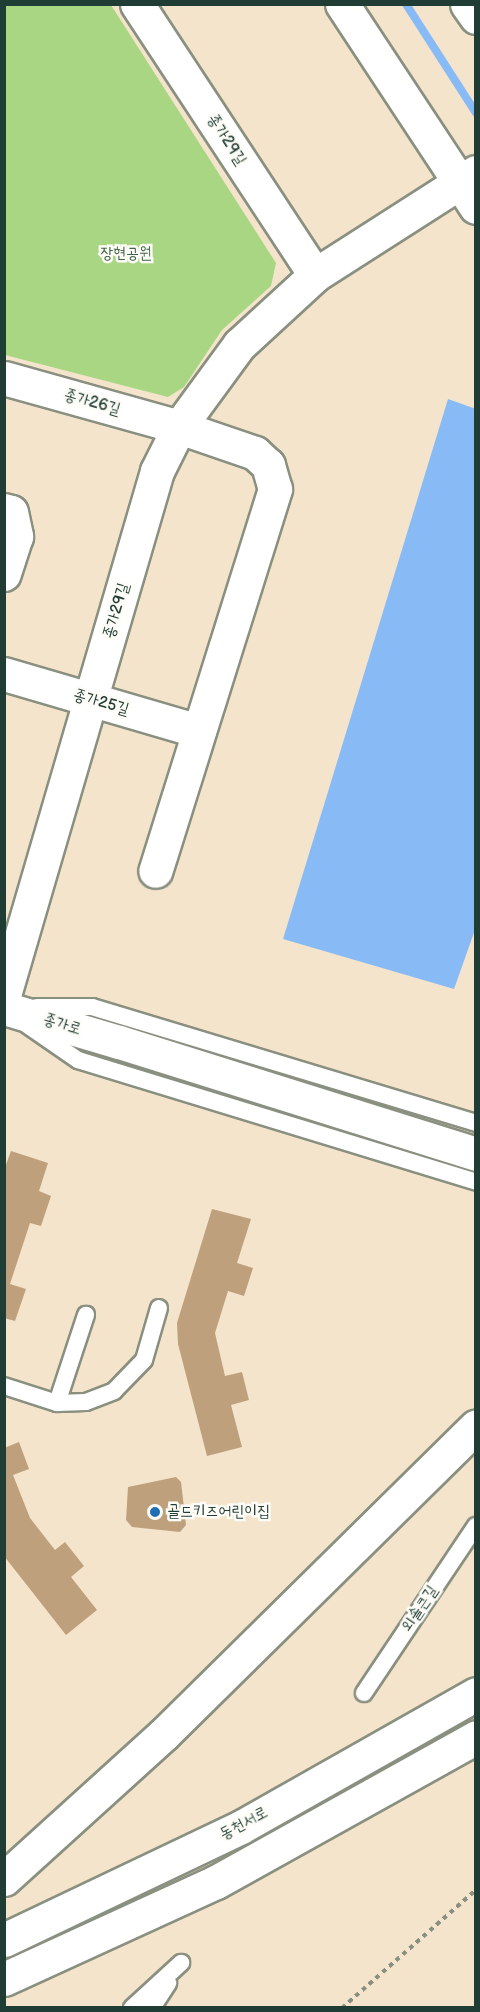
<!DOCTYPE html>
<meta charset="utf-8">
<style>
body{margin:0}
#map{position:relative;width:480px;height:2012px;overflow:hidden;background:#f5e4cc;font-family:"Balsamiq Sans","Poor Story",sans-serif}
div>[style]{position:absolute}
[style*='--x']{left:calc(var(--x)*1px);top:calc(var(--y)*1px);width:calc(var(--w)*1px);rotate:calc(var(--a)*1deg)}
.green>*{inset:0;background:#a9d682}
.water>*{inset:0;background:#88baf5}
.stream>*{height:8px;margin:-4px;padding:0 4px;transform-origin:4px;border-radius:4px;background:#88baf5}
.building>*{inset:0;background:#bea07c}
.path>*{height:4px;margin-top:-2px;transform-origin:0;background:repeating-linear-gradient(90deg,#8a9080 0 4.5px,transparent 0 9px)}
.roads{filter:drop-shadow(2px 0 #8a9080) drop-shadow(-2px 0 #8a9080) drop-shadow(0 2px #8a9080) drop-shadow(0 -2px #8a9080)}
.service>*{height:16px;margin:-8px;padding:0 8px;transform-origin:8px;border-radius:8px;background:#fff}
.minor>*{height:33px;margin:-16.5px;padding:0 16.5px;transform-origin:16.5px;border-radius:16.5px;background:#fff}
.secondary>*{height:33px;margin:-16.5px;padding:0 16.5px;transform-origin:16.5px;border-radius:16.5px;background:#fff}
.dots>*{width:16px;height:16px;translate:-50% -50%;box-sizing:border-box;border:3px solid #fdfcf7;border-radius:50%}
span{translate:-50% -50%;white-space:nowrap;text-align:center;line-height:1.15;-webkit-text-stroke:5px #fdfcf7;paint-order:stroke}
.street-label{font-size:16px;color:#1f3d34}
.park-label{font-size:16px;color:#426348}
.poi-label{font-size:16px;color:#1f3d34}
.left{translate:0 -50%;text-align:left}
.frame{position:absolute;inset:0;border:6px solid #1f3d34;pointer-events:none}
</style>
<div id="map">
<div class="green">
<i style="clip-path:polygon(4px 5px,111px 5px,276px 263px,271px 286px,222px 330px,184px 387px,168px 397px,5px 355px)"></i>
</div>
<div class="water">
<i style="clip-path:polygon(448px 399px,476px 409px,476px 927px,454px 989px,283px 939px)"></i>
</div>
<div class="stream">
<i style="--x:406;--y:4;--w:130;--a:57.3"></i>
</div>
<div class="building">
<i style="clip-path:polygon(11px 1151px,48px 1163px,39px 1191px,51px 1196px,41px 1226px,30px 1223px,10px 1284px,26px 1289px,15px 1321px,4px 1318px,4px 1170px)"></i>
<i style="clip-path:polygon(212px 1209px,251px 1219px,237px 1263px,253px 1268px,244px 1296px,228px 1291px,215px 1333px,225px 1376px,242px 1372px,249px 1400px,231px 1405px,242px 1447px,207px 1456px,178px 1344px,177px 1323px)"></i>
<i style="clip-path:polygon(19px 1442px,29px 1469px,13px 1475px,30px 1518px,55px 1550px,65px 1542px,84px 1566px,71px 1577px,97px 1610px,66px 1635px,4px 1556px,4px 1448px)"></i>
<i style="clip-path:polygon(176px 1477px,181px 1482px,186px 1525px,180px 1532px,132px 1527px,126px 1520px,128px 1487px)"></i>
</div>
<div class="path">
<i style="--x:342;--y:2008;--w:179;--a:-41.4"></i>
</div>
<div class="roads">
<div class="service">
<i style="--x:37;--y:1007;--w:55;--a:0"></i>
<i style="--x:92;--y:1007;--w:401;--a:16.8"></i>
<i style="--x:27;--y:1025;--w:62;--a:34.5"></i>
<i style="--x:78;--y:1060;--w:416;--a:17"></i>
<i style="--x:4;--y:1386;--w:56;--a:17.8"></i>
<i style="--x:57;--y:1403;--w:93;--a:-71.8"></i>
<i style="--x:57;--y:1403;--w:29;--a:-2"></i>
<i style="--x:86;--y:1402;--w:30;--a:-21"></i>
<i style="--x:114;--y:1391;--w:43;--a:-45.9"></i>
<i style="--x:144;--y:1360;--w:54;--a:-73.9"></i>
<i style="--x:364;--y:1693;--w:201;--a:-56.2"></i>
<i style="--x:132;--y:2008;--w:67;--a:-42.6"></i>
<i style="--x:152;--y:2008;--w:30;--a:-57"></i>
</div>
<div class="minor">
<i style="--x:137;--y:4;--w:324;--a:56.7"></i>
<i style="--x:342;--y:4;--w:243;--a:56.6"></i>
<i style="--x:467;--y:4;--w:16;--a:55"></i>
<i style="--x:4;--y:378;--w:182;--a:15.6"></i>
<i style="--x:179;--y:427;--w:80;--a:18.9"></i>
<i style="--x:255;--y:453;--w:18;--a:43"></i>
<i style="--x:268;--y:465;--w:25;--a:74"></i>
<i style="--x:275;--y:489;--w:400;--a:107.4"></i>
<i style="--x:4;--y:510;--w:7;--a:16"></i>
<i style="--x:11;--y:512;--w:25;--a:78"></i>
<i style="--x:16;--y:536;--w:40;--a:108"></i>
<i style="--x:4;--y:674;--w:203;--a:16.3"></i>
<i style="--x:4;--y:995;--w:546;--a:-73.72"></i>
<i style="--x:157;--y:471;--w:49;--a:-63.4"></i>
<i style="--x:179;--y:427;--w:102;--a:-53.8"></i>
<i style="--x:239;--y:345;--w:103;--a:-42.6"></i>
<i style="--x:315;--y:275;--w:191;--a:-32.6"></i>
<i style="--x:4;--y:1008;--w:120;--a:16.5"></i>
</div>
<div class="secondary">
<i style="--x:119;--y:1042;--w:374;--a:17.4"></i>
<i style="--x:4;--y:1879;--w:216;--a:-42.2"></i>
<i style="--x:164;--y:1734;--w:438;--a:-44.6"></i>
<i style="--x:4;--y:1940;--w:263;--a:-25.5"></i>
<i style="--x:241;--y:1827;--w:270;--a:-29.5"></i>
<i style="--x:4;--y:1979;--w:233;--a:-24.6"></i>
<i style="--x:216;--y:1882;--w:298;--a:-29.1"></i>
</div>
</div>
<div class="dots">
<i style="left:155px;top:1512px;background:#1f6fb2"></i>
</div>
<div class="street-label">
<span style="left:226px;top:140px;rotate:57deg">종가29길</span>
<span style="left:92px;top:403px;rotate:16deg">종가26길</span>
<span style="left:117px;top:611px;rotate:-74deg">종가29길</span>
<span style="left:101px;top:703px;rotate:16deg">종가25길</span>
<span style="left:62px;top:1025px;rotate:17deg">종가로</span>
<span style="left:420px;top:1609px;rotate:-56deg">외솔큰길</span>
<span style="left:244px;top:1824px;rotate:-28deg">동천서로</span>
</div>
<div class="park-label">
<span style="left:126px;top:254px">장현공원</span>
</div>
<div class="poi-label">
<span class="left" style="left:167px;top:1512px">골드키즈어린이집</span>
</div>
<div class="frame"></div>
</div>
